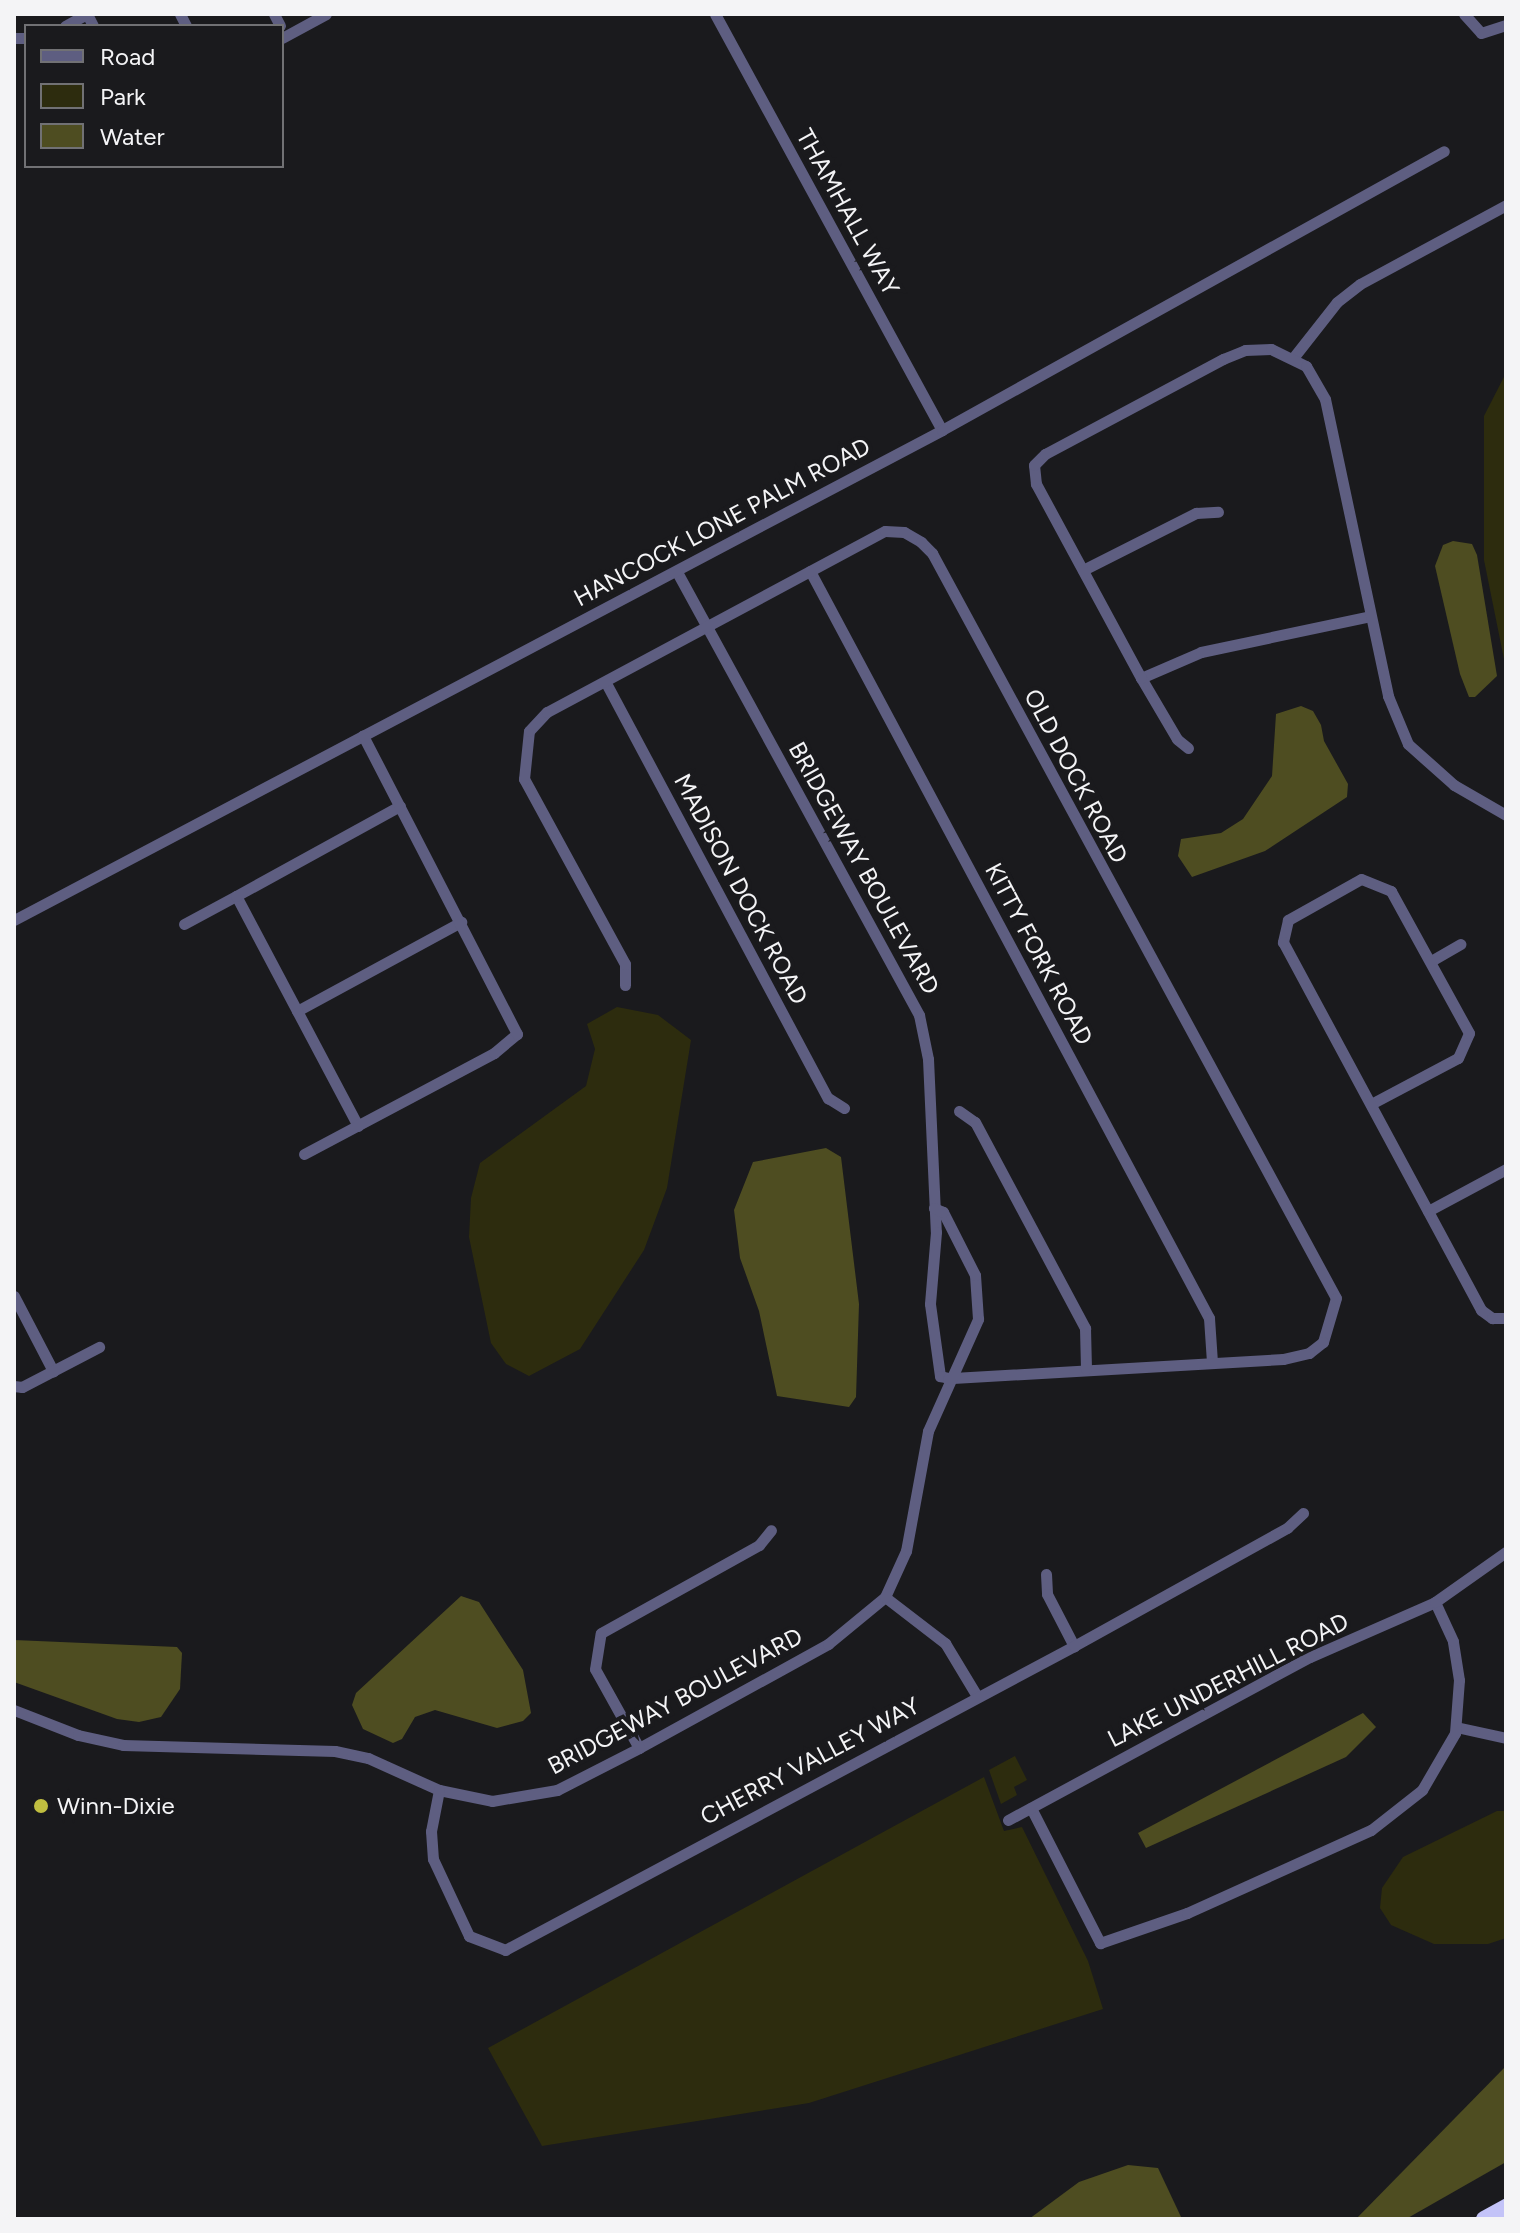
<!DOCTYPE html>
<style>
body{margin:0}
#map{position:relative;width:1520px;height:2233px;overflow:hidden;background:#1a1a1d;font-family:Figtree,sans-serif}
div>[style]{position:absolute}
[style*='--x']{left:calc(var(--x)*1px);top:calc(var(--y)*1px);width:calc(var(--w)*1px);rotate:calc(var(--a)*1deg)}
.green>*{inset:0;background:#2d2c0e}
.water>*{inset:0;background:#4e4d21}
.minor>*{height:11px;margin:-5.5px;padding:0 5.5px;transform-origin:5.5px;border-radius:5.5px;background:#5e5e81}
.highway>*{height:16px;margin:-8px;padding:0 8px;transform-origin:8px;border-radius:8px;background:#c3c3f8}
.dots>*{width:22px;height:22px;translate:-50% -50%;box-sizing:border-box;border:4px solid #1a1a1d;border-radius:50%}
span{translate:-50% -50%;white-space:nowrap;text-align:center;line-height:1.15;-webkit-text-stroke:8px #1a1a1d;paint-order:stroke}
.street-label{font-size:24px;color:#f4f4f6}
.poi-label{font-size:24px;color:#f4f4f6}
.left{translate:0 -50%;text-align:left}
.frame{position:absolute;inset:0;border:16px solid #f4f4f6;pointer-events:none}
.legend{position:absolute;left:24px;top:24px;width:260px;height:144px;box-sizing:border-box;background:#1a1a1d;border:2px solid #717174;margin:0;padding:10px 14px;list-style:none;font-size:24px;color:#f4f4f6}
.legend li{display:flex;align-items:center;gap:16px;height:40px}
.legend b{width:40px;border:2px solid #717174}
</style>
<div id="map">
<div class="green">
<i style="clip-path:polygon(1506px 373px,1506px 669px,1484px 560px,1484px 416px)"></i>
<i style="clip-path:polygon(617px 1007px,658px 1015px,691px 1040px,667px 1188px,644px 1250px,580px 1349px,529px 1376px,506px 1364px,491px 1343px,469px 1237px,471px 1198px,480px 1163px,586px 1086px,595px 1049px,587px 1024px)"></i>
<i style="clip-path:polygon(1015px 1756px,1027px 1780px,1014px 1787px,1017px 1795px,1001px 1804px,989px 1770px)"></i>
<i style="clip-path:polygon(984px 1777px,1004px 1831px,1022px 1827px,1088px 1961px,1103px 2009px,809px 2103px,542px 2146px,488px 2048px)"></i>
<i style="clip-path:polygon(1497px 1811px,1506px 1811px,1506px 1938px,1488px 1944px,1434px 1944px,1391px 1925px,1380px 1908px,1382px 1888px,1403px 1857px)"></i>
</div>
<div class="water">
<i style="clip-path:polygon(1453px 541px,1472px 544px,1477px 555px,1497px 676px,1475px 697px,1469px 697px,1460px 674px,1435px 566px,1443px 545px)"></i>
<i style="clip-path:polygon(1301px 706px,1313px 711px,1321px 725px,1324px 741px,1348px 784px,1347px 797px,1265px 851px,1192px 877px,1178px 856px,1181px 839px,1221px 833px,1243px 819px,1272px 776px,1276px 714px)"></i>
<i style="clip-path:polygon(826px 1148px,841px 1157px,859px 1304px,856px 1397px,849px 1407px,777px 1396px,759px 1311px,740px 1258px,734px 1210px,753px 1162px)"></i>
<i style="clip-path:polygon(461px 1596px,479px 1602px,523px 1670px,531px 1713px,523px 1721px,497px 1728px,435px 1710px,415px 1717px,402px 1739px,393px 1743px,363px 1729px,352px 1705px,356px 1693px)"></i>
<i style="clip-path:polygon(14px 1640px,177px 1647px,182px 1653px,180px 1689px,161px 1717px,139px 1722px,117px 1719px,14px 1682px)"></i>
<i style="clip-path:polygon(1363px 1713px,1376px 1727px,1346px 1757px,1146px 1848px,1138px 1833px)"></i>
<i style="clip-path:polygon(1506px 2066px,1506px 2162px,1406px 2219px,1356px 2219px)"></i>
<i style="clip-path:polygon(1128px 2165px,1158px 2168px,1182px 2219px,1029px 2219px,1079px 2182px)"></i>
</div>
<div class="minor">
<i style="--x:87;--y:14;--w:13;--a:63"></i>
<i style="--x:180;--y:14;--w:13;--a:63"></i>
<i style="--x:274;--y:14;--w:13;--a:63"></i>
<i style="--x:715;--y:14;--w:474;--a:61.4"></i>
<i style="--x:1464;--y:14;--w:25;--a:48"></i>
<i style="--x:1481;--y:33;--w:26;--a:-18"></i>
<i style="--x:65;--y:26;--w:25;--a:-29"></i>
<i style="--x:14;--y:38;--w:12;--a:0"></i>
<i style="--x:282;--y:38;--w:50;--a:-28.6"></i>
<i style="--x:1293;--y:358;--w:71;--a:-51.8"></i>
<i style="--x:1337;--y:302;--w:29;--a:-38"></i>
<i style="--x:1360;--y:284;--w:166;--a:-28.4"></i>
<i style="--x:1083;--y:570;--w:127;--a:-26.8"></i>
<i style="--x:1196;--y:513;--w:22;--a:-3"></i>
<i style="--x:810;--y:571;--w:847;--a:61.89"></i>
<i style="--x:1209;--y:1318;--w:44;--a:86.1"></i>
<i style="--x:677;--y:572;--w:505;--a:61.35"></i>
<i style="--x:919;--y:1015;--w:45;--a:78.4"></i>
<i style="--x:928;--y:1059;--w:173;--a:87.4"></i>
<i style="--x:936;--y:1232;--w:72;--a:94.8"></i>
<i style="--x:930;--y:1304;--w:73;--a:82.1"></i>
<i style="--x:940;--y:1376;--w:9;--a:13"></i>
<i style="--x:1141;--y:678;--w:65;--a:-23.4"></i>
<i style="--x:1201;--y:652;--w:173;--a:-12"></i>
<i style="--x:606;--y:683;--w:471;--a:61.9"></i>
<i style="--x:828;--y:1098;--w:19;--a:32"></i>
<i style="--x:1188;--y:748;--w:14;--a:-141"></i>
<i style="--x:1177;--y:739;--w:71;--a:-120.5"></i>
<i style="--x:1141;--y:678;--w:221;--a:-118.4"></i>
<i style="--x:1036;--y:484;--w:19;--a:-96"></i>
<i style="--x:1034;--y:465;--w:16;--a:-45"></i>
<i style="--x:1045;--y:454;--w:202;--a:-28.1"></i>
<i style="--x:1223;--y:359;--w:24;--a:-22"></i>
<i style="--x:1245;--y:350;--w:26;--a:-2"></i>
<i style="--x:1271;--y:349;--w:39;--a:26"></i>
<i style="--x:1306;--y:366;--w:38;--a:60"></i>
<i style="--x:1325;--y:399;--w:304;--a:78"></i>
<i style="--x:1388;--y:696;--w:52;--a:67.4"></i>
<i style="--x:1408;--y:744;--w:62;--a:41.7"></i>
<i style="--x:1454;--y:785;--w:60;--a:30"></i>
<i style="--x:14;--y:920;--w:1049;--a:-27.83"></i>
<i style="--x:942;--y:430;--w:574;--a:-29.06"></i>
<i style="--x:184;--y:924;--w:59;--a:-28.3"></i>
<i style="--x:1431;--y:961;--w:34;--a:-30"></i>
<i style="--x:625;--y:985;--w:21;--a:-90"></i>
<i style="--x:625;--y:964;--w:211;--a:-118.6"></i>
<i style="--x:524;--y:779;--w:48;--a:-84.1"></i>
<i style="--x:529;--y:731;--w:26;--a:-47"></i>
<i style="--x:547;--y:712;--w:383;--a:-28.2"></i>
<i style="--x:885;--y:531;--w:19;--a:3"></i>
<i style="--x:904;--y:532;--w:20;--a:30"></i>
<i style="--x:921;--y:542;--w:16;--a:45"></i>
<i style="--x:932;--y:553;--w:847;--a:61.53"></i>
<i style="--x:1336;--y:1298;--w:46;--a:106.5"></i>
<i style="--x:1323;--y:1342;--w:18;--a:142"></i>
<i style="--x:1309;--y:1353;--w:27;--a:167"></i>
<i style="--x:1283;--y:1359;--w:335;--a:176.7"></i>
<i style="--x:297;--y:1011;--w:187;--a:-28.5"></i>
<i style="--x:1371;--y:1104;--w:98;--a:-27.9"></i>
<i style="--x:1458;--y:1058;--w:27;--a:-66"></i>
<i style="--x:1469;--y:1033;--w:162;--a:-118.8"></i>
<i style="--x:1391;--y:891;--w:32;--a:-158"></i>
<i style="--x:1361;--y:879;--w:84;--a:150.7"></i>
<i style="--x:1288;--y:920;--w:23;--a:103"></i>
<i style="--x:1283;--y:942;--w:418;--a:61.7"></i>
<i style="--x:1481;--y:1310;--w:14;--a:36"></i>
<i style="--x:1492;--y:1318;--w:14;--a:0"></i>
<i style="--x:959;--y:1111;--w:19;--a:35"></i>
<i style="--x:975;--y:1122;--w:234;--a:61.9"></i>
<i style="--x:1085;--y:1328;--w:41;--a:88.6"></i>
<i style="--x:358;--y:1126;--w:260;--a:-117.9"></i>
<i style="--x:236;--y:896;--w:187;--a:-28.8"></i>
<i style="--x:304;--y:1154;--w:215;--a:-28"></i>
<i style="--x:494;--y:1053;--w:30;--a:-40"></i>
<i style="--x:517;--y:1034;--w:336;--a:-117.3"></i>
<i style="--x:1428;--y:1211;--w:89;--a:-28.3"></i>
<i style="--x:14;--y:1296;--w:85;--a:62.5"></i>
<i style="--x:14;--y:1386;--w:8;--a:7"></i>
<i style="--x:22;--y:1387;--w:87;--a:-27.5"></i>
<i style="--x:1046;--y:1574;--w:20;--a:87"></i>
<i style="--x:1047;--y:1594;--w:59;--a:62.6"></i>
<i style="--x:885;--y:1597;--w:76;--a:37.5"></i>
<i style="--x:945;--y:1643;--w:62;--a:58.9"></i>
<i style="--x:14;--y:1710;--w:69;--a:21.3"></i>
<i style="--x:78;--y:1735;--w:46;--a:12.5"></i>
<i style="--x:123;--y:1745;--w:212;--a:1.6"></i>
<i style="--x:335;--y:1751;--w:34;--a:12"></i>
<i style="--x:368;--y:1758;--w:78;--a:24.3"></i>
<i style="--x:439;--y:1790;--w:54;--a:11.7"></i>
<i style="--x:492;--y:1801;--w:66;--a:-9.6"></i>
<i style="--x:557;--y:1790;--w:92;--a:-27.1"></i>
<i style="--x:639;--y:1748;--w:216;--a:-28.8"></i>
<i style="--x:828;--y:1644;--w:74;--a:-39.5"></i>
<i style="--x:885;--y:1597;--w:51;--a:-65.5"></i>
<i style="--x:906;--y:1551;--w:122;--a:-79.6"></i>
<i style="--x:928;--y:1431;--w:123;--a:-65.9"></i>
<i style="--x:978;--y:1319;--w:44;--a:-93.9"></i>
<i style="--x:975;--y:1275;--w:71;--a:-116.9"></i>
<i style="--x:943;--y:1212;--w:10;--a:-156"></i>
<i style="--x:1456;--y:1727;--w:51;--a:12.4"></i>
<i style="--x:639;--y:1748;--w:90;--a:-119.1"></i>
<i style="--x:595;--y:1669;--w:36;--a:-81"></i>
<i style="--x:601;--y:1633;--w:181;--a:-29.1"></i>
<i style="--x:759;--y:1545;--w:19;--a:-51"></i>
<i style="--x:439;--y:1790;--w:42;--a:101"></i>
<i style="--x:431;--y:1831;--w:28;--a:86"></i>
<i style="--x:433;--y:1859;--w:85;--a:64.9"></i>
<i style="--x:469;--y:1936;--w:39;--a:21"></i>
<i style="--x:505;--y:1950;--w:645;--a:-28.11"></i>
<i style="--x:1074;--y:1646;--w:244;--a:-29"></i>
<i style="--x:1287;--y:1528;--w:22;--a:-43"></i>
<i style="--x:1031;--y:1808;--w:152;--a:62.9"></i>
<i style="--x:1100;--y:1943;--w:92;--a:-19"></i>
<i style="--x:1187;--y:1913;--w:202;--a:-24.3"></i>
<i style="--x:1371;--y:1830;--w:65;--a:-38.1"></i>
<i style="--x:1422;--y:1790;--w:66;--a:-59.9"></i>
<i style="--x:1455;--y:1733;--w:53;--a:-85.7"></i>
<i style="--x:1459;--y:1680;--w:39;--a:-99"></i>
<i style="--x:1453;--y:1641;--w:43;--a:-114.8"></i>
<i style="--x:1008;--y:1820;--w:343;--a:-28.4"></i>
<i style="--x:1310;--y:1657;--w:137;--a:-23.7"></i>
<i style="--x:1435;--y:1602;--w:87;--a:-35.2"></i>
</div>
<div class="highway">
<i style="--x:1484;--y:2219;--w:25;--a:-29"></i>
</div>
<div class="dots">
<i style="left:41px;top:1806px;background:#c0be40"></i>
</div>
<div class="street-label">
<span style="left:848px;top:212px;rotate:61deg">THAMHALL WAY</span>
<span style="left:722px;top:522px;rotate:-28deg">HANCOCK LONE PALM ROAD</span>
<span style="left:1076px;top:776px;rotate:62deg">OLD DOCK ROAD</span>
<span style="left:864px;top:868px;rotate:61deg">BRIDGEWAY BOULEVARD</span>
<span style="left:741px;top:889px;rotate:62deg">MADISON DOCK ROAD</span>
<span style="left:1039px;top:954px;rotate:62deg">KITTY FORK ROAD</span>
<span style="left:1228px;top:1680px;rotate:-27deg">LAKE UNDERHILL ROAD</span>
<span style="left:675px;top:1701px;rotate:-28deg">BRIDGEWAY BOULEVARD</span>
<span style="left:810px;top:1761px;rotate:-28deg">CHERRY VALLEY WAY</span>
</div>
<div class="poi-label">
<span class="left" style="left:57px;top:1806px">Winn-Dixie</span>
</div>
<div class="frame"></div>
<ul class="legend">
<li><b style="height:10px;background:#5e5e81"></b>Road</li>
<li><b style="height:22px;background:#2d2c0e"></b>Park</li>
<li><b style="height:22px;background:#4e4d21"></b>Water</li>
</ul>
</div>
